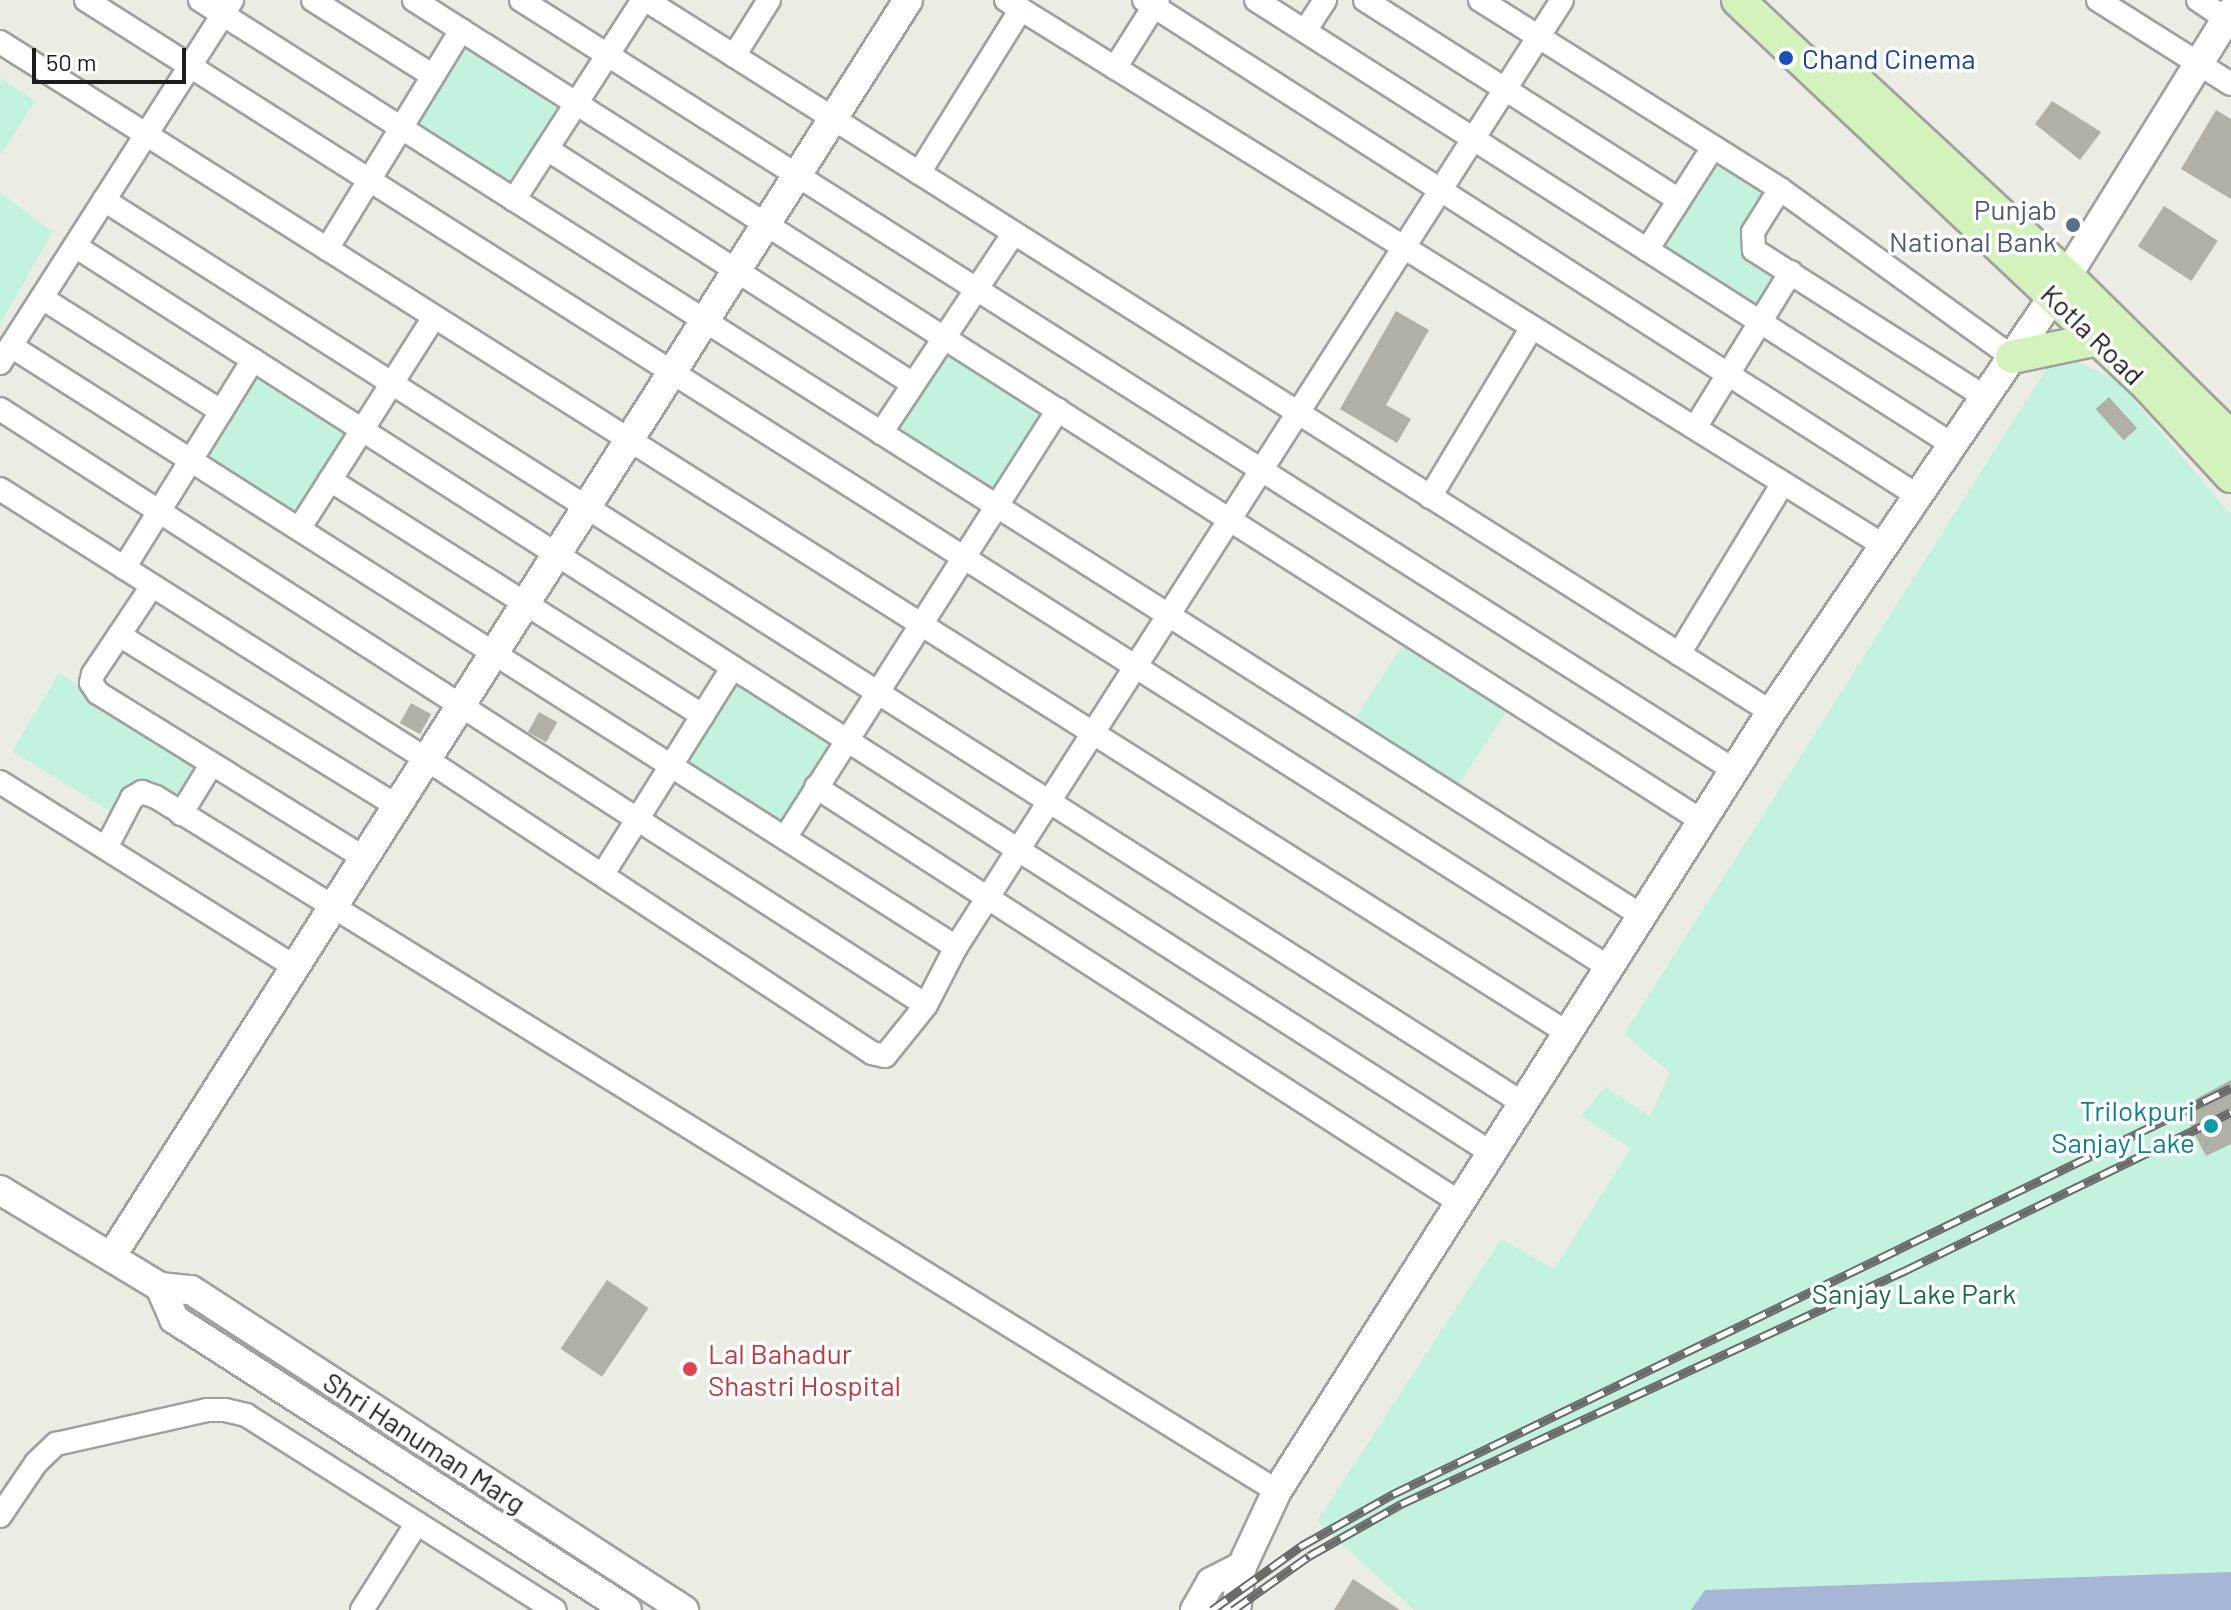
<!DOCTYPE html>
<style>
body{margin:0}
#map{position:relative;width:2231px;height:1610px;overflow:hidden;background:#ebece3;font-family:Barlow,sans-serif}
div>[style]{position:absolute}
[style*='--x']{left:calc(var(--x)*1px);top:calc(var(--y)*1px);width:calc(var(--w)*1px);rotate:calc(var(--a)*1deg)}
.park>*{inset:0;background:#c3f3de;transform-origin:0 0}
.water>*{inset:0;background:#a7b5d6}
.building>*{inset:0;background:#b1b0a6;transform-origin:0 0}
.roads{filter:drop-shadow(2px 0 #a0a0a0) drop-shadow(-2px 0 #a0a0a0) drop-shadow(0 2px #a0a0a0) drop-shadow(0 -2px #a0a0a0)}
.minor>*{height:22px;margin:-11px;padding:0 11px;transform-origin:11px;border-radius:11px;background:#fff}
.tertiary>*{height:28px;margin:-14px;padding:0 14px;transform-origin:14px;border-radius:14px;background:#fff}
.secondary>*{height:32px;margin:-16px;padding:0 16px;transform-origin:16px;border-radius:16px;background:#d4f2bb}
.rail>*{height:9px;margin-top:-4.5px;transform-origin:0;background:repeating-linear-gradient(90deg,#fff 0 18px,#6a6a6a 0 36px);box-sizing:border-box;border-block:2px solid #6a6a6a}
.dots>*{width:22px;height:22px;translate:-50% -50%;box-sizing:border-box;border:4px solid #fff;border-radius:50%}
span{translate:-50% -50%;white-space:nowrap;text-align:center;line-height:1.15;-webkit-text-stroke:7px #fff;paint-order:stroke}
.transit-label{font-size:28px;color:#164399}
.left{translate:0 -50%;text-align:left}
.service-label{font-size:28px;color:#4e5e75}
.right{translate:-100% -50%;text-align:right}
.street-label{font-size:28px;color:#1c1c1c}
.culture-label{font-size:28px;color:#0d838f}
.park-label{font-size:28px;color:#166e48}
.health-label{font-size:28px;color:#be3a42}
.scale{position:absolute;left:32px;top:48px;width:154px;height:36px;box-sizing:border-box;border:4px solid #1c1c1c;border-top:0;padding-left:10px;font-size:24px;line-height:28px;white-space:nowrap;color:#1c1c1c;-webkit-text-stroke:6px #fff;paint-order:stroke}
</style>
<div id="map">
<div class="park">
<i style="left:465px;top:37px;width:123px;height:108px;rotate:32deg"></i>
<i style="clip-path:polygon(0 78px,35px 101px,0 156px)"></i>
<i style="clip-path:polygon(1710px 161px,1769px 198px,1740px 245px,1784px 272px,1758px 313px,1655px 248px)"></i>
<i style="clip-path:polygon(0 193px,53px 232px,0 324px)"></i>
<i style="left:944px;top:348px;width:121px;height:101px;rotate:33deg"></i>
<i style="clip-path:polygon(2057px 352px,2118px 381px,2231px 515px,2231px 1610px,1414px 1610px,1317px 1521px,1501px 1239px,1554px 1269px,1631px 1148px,1581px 1116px,1605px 1087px,1650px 1116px,1670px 1073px,1624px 1034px)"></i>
<i style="left:255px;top:367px;width:119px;height:107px;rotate:33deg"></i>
<i style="left:1408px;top:637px;width:123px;height:108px;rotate:33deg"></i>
<i style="clip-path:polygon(59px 673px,202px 761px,177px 804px,139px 781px,117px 815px,12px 751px)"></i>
<i style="left:736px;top:675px;width:122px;height:108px;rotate:33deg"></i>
</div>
<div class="water">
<i style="clip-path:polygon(2231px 1572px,2231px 1610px,1691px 1610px,1705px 1590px)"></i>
</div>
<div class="building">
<i style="clip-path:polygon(2052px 101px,2101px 132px,2080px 160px,2035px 124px)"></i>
<i style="clip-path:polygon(2216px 110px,2231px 119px,2231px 199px,2181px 169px)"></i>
<i style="left:2164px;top:206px;width:64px;height:48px;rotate:33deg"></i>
<i style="clip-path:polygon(1396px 311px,1429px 330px,1386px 405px,1411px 419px,1397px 443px,1340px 409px)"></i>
<i style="left:2109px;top:397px;width:42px;height:18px;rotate:48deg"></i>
<i style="left:411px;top:703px;width:23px;height:23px;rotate:29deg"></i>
<i style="left:539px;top:712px;width:21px;height:23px;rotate:29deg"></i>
<i style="clip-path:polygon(2231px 1080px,2231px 1144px,2206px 1156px,2181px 1107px)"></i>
<i style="left:607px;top:1280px;width:50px;height:83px;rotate:34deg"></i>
<i style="clip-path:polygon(1353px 1579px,1400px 1610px,1334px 1610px)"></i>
</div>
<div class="roads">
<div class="minor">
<i style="--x:86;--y:0;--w:1805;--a:32.42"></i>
<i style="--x:200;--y:0;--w:1708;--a:32.42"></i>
<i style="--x:313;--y:0;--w:142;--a:32.3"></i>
<i style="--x:414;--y:0;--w:1527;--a:32.51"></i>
<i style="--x:521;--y:0;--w:1437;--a:32.41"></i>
<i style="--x:646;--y:0;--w:1331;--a:32.33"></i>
<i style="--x:1006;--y:0;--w:1036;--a:31.86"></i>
<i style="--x:1144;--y:0;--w:919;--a:32.65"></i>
<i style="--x:1256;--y:0;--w:827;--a:32.56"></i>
<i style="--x:1365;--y:0;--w:372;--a:32.5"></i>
<i style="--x:1480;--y:0;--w:355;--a:32.2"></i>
<i style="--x:1780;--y:189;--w:286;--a:35.9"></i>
<i style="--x:2098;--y:0;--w:157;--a:32.3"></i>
<i style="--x:2198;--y:0;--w:40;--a:34"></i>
<i style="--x:1305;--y:31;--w:37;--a:-57"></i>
<i style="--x:0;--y:42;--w:1856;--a:32.3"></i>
<i style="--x:734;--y:56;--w:66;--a:-58"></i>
<i style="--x:1115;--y:68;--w:80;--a:-57.7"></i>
<i style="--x:547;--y:149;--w:435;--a:32.7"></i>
<i style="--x:919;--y:173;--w:193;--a:-58.1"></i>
<i style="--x:1780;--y:189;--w:51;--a:122.1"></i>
<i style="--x:1753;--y:232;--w:18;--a:87"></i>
<i style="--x:1754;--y:250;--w:270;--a:32.5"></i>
<i style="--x:104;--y:200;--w:1683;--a:32.48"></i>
<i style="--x:514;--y:200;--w:238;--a:-57.2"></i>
<i style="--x:75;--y:246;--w:1684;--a:32.63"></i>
<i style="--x:327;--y:249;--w:257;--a:-58.5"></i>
<i style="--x:1647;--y:250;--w:122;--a:-57.3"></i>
<i style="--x:42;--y:298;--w:212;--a:32.3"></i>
<i style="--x:11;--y:346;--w:1120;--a:32.46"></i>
<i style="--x:0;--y:363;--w:431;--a:-57.4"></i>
<i style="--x:0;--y:409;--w:1101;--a:32.77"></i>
<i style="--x:1695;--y:428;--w:183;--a:-58.4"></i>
<i style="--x:881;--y:433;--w:239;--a:-56.4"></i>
<i style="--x:330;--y:480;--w:441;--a:32.3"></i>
<i style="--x:0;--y:489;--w:504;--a:32.37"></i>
<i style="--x:426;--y:759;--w:534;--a:33.39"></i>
<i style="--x:872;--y:1053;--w:13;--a:13"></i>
<i style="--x:885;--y:1056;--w:65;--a:-51.2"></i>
<i style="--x:926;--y:1005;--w:65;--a:-62.7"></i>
<i style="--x:956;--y:947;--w:1124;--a:-57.38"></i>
<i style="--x:1430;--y:497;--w:198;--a:-59"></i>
<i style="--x:299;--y:529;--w:251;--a:-57.5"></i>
<i style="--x:124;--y:568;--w:245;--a:-58.2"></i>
<i style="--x:152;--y:586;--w:106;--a:123.8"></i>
<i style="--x:93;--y:674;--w:9;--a:103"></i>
<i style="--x:91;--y:683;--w:12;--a:55"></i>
<i style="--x:98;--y:693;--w:313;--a:31.8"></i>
<i style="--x:119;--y:635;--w:326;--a:31.6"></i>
<i style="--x:1679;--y:654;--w:200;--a:-58.7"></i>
<i style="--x:0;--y:782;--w:348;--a:32.1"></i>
<i style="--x:816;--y:787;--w:769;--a:32.84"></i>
<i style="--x:181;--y:814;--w:57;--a:-58.5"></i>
<i style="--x:785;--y:838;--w:508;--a:-57.47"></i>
<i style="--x:106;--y:848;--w:56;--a:-62.5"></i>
<i style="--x:132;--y:798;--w:12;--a:-31"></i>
<i style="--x:142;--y:792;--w:15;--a:20"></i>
<i style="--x:156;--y:797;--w:1318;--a:31.76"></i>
<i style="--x:603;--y:874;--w:244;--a:-57.9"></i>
<i style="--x:0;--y:1516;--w:64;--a:-55.8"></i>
<i style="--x:36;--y:1463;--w:28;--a:-44"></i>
<i style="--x:56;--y:1444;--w:155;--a:-12.7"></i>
<i style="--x:207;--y:1410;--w:18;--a:0"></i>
<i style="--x:225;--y:1410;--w:22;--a:13"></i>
<i style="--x:246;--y:1415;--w:365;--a:32.3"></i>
<i style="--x:362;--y:1610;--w:103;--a:-57.7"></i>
</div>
<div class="tertiary">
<i style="--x:0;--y:1190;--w:187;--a:31.2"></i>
<i style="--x:160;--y:1287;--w:31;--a:6"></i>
<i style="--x:191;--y:1290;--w:588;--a:32.99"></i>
<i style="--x:111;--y:1257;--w:1488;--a:-57.62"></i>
<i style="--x:160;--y:1287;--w:35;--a:66"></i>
<i style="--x:174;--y:1319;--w:538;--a:32.72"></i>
<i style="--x:1195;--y:1610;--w:32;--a:-60"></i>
<i style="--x:1211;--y:1582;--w:35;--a:-27"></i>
<i style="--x:1236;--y:1610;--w:44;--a:-82.2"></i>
<i style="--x:1242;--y:1566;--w:83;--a:-65"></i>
<i style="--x:1277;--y:1491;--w:922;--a:-57.62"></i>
<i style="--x:1771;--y:712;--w:527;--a:-55.83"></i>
<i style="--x:2067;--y:276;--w:311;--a:-58.2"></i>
</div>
<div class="secondary">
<i style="--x:1738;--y:0;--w:562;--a:43.27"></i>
<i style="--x:2147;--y:385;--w:124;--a:47.3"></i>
<i style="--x:1851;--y:76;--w:294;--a:42.8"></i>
<i style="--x:2067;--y:276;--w:231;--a:44.6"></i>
<i style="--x:2012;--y:357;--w:89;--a:-11.7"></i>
</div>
</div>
<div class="rail">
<i style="--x:1212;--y:1610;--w:110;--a:-35.7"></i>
<i style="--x:1301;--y:1546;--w:106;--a:-29.5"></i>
<i style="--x:1393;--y:1494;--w:931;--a:-25.85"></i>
<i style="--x:1233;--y:1610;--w:93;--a:-35.4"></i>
<i style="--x:1309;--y:1556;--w:106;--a:-29.5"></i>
<i style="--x:1401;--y:1504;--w:557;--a:-24.86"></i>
<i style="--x:1906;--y:1270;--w:361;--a:-25.9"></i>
</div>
<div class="dots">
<i style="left:1786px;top:58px;background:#1a4fb4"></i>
<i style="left:2073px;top:225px;background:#5c6f8a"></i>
<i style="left:2211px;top:1126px;background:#0f9aa8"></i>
<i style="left:690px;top:1369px;background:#e0444e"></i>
</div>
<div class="transit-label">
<span class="left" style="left:1802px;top:58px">Chand Cinema</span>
</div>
<div class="service-label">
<span class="right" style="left:2057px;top:225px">Punjab<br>National Bank</span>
</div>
<div class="street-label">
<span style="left:2093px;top:334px;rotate:44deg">Kotla Road</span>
<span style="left:425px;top:1442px;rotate:33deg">Shri Hanuman Marg</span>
</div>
<div class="culture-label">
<span class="right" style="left:2195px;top:1126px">Trilokpuri<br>Sanjay Lake</span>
</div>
<div class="park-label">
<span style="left:1914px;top:1293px">Sanjay Lake Park</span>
</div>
<div class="health-label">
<span class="left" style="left:708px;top:1369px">Lal Bahadur<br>Shastri Hospital</span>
</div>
<div class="scale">50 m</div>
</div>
